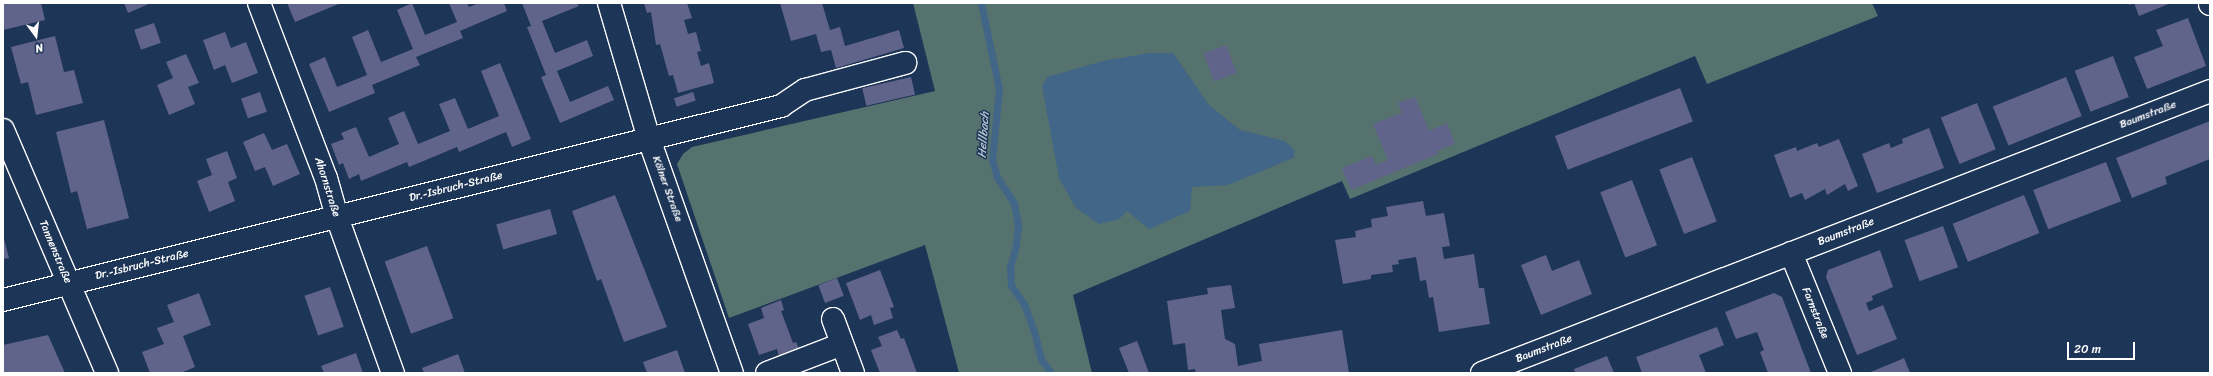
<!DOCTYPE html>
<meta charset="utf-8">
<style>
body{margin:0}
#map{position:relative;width:2213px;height:376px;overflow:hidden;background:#1d3557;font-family:Sriracha,sans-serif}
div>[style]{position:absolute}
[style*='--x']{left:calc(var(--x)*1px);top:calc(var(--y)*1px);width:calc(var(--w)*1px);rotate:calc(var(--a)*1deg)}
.green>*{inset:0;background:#56726e}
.water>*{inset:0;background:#416688}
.stream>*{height:7px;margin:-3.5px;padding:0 3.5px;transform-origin:3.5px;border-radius:3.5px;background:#416688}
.building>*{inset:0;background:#60648a;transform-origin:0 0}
.roads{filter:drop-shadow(1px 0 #fff) drop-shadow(-1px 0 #fff) drop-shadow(0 1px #fff) drop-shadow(0 -1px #fff)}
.minor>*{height:22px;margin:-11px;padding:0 11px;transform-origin:11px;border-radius:11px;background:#1d3557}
span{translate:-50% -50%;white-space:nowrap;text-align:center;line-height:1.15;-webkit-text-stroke:3px #1d3557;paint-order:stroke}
.street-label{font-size:11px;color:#fff}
.water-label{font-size:12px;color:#b3c2cf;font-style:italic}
.frame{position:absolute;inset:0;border:4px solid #fff;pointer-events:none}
.north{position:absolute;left:16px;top:16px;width:40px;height:40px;-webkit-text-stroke:3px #1d3557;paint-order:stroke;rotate:165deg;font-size:11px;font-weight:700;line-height:16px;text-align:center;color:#fff}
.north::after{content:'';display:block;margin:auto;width:14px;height:18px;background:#fff;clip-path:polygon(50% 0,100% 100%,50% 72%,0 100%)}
.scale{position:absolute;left:2067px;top:342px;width:68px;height:18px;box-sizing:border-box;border:2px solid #fff;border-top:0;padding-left:5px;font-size:12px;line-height:14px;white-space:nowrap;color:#fff;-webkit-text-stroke:3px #1d3557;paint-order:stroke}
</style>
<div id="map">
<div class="green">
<i style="clip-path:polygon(913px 3px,1872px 3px,1878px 16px,1707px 84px,1695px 56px,1350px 199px,1342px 181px,1073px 295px,1092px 373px,959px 373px,925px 245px,729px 318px,677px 164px,683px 154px,692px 147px,935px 91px)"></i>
</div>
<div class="water">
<i style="clip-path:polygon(1150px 53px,1173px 53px,1209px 105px,1240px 130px,1285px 141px,1295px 151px,1293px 158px,1228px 185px,1192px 187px,1190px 211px,1149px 229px,1127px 211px,1119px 219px,1099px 224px,1076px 208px,1059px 178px,1042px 86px,1047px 77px,1103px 61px)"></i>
</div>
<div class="stream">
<i style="--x:981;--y:3;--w:88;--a:78.2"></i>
<i style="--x:999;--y:89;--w:71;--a:95.6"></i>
<i style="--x:992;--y:160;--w:18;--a:74"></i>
<i style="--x:997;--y:177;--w:31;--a:57"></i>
<i style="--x:1014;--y:203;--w:22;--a:80"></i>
<i style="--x:1018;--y:225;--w:20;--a:96"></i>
<i style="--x:1016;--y:245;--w:23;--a:105"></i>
<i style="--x:1010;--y:267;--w:18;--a:87"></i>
<i style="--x:1011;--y:285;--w:23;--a:56"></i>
<i style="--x:1024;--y:304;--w:29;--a:70"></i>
<i style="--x:1034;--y:331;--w:29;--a:76"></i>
<i style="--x:1041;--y:359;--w:17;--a:54"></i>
</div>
<div class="building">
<i style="clip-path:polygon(3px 3px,41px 3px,45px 20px,3px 30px)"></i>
<i style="clip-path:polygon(124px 3px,151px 3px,128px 13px)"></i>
<i style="clip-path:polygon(287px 3px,341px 3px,295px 22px)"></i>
<i style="clip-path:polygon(412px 3px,425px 35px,457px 22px,449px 3px,467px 3px,469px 7px,479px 3px,504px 3px,507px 11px,460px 31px,463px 38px,416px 57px,420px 65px,372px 85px,375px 93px,329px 112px,309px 64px,325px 57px,337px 87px,367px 75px,352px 37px,368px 30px,381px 62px,413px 49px,397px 10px)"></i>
<i style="clip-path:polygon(522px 3px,577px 3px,579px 6px,542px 21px,555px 53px,587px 40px,593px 56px,557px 71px,570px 102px,608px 86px,614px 100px,560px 123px,541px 77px,546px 75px,527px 27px,531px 26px)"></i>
<i style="clip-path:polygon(644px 3px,687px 3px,692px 18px,684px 20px,688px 34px,696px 32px,701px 51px,697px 52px,701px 66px,709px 63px,714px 83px,678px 93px,673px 75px,669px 76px,660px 44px,656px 45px,651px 12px,647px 13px)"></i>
<i style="clip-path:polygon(780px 3px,822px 3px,830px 30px,840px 27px,845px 46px,899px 30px,904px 48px,836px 68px,831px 50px,821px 52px,816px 34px,791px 41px)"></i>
<i style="clip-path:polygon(2129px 3px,2171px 3px,2139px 16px,2134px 3px,2129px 5px)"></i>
<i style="clip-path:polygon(2188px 18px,2206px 66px,2147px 89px,2134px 57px,2163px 46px,2156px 30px)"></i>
<i style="left:154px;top:23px;width:21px;height:21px;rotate:71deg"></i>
<i style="clip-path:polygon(225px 32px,231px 48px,246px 42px,258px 73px,232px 83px,225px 65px,214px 70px,203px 40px)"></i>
<i style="clip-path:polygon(55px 36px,64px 72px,74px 70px,83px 103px,36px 115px,28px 82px,21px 84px,11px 47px)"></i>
<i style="left:1226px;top:45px;width:30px;height:24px;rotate:69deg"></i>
<i style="clip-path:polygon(186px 54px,199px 83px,188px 87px,195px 104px,169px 115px,157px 85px,173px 78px,166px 62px)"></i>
<i style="left:2113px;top:56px;width:44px;height:41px;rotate:69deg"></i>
<i style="clip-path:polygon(500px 63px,531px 139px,512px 147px,506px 132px,459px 152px,457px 147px,409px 167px,407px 162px,361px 181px,359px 174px,349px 179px,343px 163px,339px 165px,331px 144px,344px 139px,341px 133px,356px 127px,369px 157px,399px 144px,388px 118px,404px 111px,418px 144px,450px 131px,439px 104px,455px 98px,468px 129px,499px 116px,481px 71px)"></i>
<i style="left:911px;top:77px;width:18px;height:50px;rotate:77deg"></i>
<i style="left:2066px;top:77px;width:42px;height:79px;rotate:68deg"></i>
<i style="left:1680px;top:88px;width:36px;height:134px;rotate:69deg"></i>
<i style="left:260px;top:92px;width:21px;height:20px;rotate:71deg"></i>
<i style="left:693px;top:92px;width:9px;height:20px;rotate:72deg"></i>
<i style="clip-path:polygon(1415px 97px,1429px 131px,1447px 123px,1455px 144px,1437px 151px,1438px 154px,1351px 190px,1342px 168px,1372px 156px,1376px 165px,1388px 160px,1373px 124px,1402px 113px,1398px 103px)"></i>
<i style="left:1977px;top:103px;width:50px;height:39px;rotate:68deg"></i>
<i style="clip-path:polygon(104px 120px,129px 218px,87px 229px,77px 191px,71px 193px,56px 132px)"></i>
<i style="clip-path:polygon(2210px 121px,2210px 159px,2165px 177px,2167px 184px,2132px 198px,2116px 158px)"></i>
<i style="clip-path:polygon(1929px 128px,1944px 168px,1877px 193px,1862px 154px,1889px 143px,1891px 148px,1903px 143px,1902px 139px)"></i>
<i style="clip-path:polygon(264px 133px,272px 150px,287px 144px,300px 174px,273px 186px,265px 167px,255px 171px,243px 142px)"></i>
<i style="clip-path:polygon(1839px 139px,1858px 186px,1848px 191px,1845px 184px,1827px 195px,1825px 189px,1805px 200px,1802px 193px,1790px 198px,1774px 155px,1796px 147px,1797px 151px,1817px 143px,1819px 147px)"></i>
<i style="clip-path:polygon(227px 151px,237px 178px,228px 182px,235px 201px,209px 212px,197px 181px,212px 175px,206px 159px)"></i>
<i style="left:1692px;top:157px;width:69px;height:35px;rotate:69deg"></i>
<i style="left:2106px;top:162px;width:42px;height:78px;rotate:69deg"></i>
<i style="left:1632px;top:180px;width:70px;height:34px;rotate:69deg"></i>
<i style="clip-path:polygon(615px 195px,667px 327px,624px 342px,601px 279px,597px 281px,572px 211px)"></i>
<i style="left:2024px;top:195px;width:41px;height:77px;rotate:68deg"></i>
<i style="clip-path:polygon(1423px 201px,1426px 216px,1444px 213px,1450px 246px,1442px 247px,1444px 259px,1474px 254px,1479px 288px,1484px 288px,1490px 324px,1439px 332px,1433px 297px,1429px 298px,1426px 280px,1420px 281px,1416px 257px,1398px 260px,1399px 264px,1392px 265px,1393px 272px,1371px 275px,1371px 279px,1343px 284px,1335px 240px,1356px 237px,1355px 231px,1372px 227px,1371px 219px,1388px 216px,1386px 207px)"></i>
<i style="left:550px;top:209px;width:26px;height:56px;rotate:74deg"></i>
<i style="left:1943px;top:226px;width:44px;height:41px;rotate:70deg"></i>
<i style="clip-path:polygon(3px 235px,9px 258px,3px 259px)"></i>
<i style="left:427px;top:246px;width:77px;height:45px;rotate:70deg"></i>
<i style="clip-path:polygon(1880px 250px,1893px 287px,1872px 296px,1873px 300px,1866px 303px,1869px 311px,1883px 305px,1897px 339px,1857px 355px,1826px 277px,1828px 270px)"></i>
<i style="clip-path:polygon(1546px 255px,1552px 271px,1579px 260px,1592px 294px,1541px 315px,1521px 265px)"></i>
<i style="clip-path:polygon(880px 270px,894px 307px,890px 308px,893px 318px,874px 325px,871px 315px,860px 320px,846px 283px)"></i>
<i style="left:837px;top:278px;width:19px;height:20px;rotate:69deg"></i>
<i style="clip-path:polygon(1231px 285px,1235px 308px,1221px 310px,1225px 339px,1235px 344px,1238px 366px,1262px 361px,1259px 344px,1342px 330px,1349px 373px,1196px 373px,1195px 369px,1188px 370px,1185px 343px,1173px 345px,1167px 301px,1208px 294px,1207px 288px)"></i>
<i style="left:330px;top:287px;width:42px;height:27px;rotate:71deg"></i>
<i style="clip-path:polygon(199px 293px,211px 325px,183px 336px,195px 367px,181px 373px,150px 373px,142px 352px,164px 344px,157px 328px,174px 322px,167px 305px)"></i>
<i style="clip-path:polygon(1774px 293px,1782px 297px,1811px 373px,1768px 373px,1760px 352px,1764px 350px,1757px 332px,1736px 339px,1725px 312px)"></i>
<i style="clip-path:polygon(781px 300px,784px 310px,781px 311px,793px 343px,796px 342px,800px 351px,780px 359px,777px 349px,759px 355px,748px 324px,764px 318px,761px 308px)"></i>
<i style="clip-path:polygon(1717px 327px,1724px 345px,1699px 355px,1706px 373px,1642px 373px,1636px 357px)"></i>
<i style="clip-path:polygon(897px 330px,901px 339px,904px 338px,917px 373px,880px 373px,871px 350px,882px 346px,878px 337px)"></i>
<i style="clip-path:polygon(48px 335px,65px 373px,3px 373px,3px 345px)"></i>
<i style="clip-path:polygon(1137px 341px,1149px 373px,1129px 373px,1119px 348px)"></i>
<i style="clip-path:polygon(677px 350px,685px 373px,647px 373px,643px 362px)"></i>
<i style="clip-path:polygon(356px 353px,363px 373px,324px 373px,321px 366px)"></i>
<i style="clip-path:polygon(458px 354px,465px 373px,424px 373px,422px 368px)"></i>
<i style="clip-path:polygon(1607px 356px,1614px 373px,1575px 373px,1574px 369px)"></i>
<i style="clip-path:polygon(1904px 358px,1910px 373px,1868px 373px,1895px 362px)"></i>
</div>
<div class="roads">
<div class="minor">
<i style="--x:259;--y:3;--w:187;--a:69.1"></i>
<i style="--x:326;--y:178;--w:41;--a:74.2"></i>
<i style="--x:337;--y:217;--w:166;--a:70.3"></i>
<i style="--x:609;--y:3;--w:142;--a:73.6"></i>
<i style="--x:649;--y:139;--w:248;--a:70.5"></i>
<i style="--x:2210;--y:3;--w:1;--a:90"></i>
<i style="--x:3;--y:130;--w:264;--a:66.8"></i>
<i style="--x:1791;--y:253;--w:130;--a:67.8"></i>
<i style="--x:3;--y:300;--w:802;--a:-14"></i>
<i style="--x:781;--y:106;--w:29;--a:-34"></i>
<i style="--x:805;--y:90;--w:104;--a:-15.1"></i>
<i style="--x:833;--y:319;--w:58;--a:69.7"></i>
<i style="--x:767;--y:373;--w:80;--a:-21.1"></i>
<i style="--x:1482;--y:373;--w:781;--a:-21.17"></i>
</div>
</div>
<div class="street-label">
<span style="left:2148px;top:115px;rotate:-21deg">Baumstraße</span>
<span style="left:327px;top:187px;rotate:72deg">Ahornstraße</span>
<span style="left:456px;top:187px;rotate:-14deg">Dr.-Isbruch-Straße</span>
<span style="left:667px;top:189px;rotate:70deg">Kölner Straße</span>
<span style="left:1846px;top:232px;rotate:-21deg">Baumstraße</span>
<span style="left:55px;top:252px;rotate:67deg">Tannenstraße</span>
<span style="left:142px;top:265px;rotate:-14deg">Dr.-Isbruch-Straße</span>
<span style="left:1815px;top:313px;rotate:68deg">Farnstraße</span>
<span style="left:1544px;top:349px;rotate:-21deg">Baumstraße</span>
</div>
<div class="water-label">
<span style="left:984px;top:135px;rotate:-86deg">Hellbach</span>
</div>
<div class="frame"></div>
<div class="north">N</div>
<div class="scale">20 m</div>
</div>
